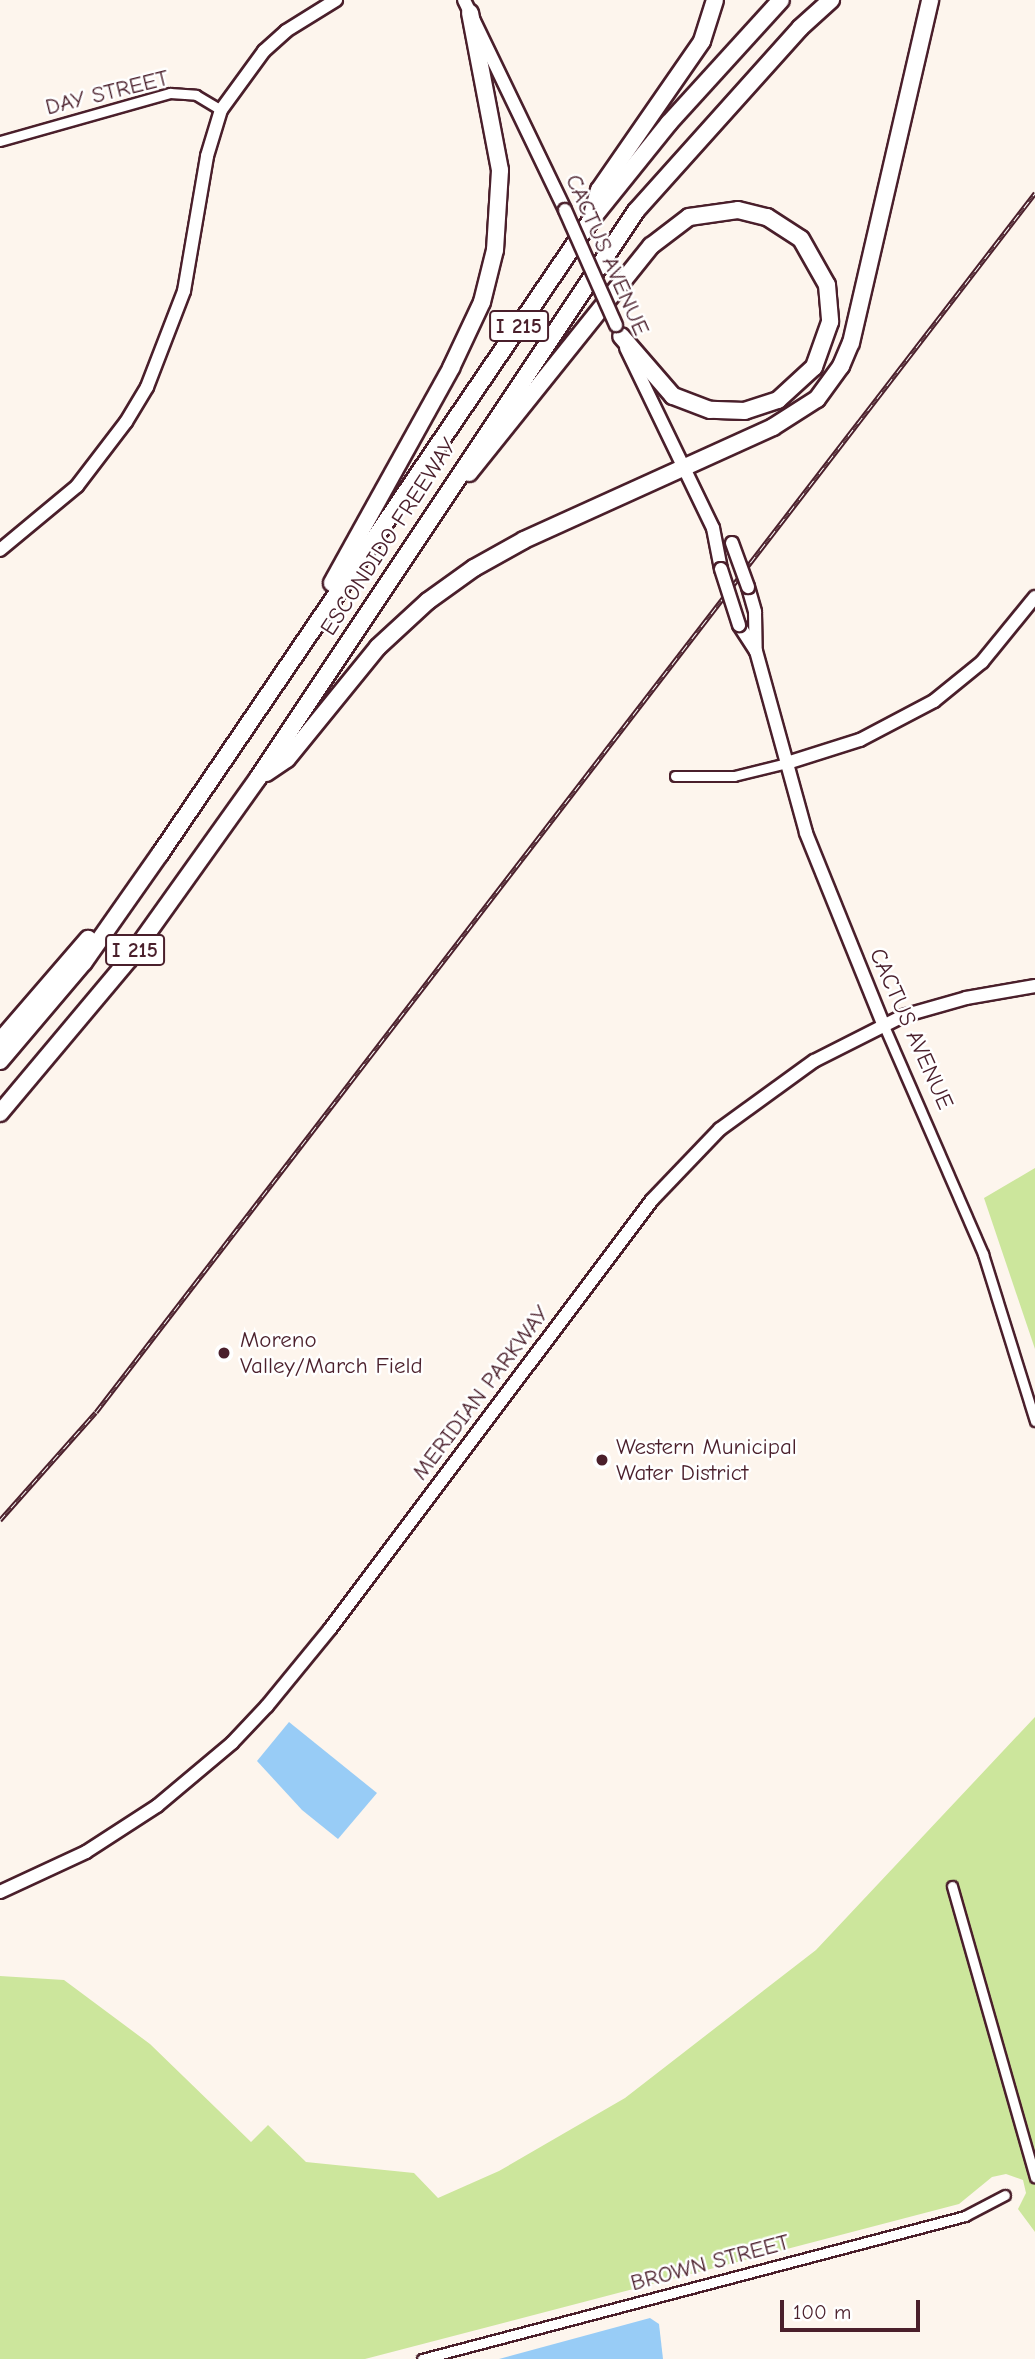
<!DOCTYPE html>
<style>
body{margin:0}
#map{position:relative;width:1035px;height:2359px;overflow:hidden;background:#fdf5ed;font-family:"Comic Neue",sans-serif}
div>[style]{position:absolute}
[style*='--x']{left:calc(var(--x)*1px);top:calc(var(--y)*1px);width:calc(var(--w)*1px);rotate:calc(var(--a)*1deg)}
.green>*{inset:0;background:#cce69c}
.water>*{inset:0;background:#98ccf6}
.roads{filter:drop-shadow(2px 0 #4a1f2b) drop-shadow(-2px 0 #4a1f2b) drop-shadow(0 2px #4a1f2b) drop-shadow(0 -2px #4a1f2b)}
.street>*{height:9px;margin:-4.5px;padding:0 4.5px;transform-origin:4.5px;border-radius:4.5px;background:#fff}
.secondary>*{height:12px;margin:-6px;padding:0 6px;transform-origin:6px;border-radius:6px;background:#fff}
.highway>*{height:16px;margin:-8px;padding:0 8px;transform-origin:8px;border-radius:8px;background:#fff}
.rail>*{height:5px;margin-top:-2.5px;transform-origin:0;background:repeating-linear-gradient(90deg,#fff 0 8px,#4a1f2b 0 16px);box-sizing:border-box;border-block:2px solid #4a1f2b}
.bridges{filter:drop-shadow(2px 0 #4a1f2b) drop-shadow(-2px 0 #4a1f2b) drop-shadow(0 2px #4a1f2b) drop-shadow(0 -2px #4a1f2b)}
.secondary-bridge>*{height:12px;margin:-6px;padding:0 6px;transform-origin:6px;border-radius:6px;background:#fff}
.dots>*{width:19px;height:19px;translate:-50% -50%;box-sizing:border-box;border:4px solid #fff;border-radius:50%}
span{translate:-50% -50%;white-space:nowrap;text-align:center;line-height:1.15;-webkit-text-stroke:5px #fff;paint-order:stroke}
.shield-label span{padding:2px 5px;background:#fff;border:2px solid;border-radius:5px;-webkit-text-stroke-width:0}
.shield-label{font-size:21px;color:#4a1f2b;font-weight:700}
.street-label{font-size:23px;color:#4a1f2b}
.poi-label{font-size:23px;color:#4a1f2b}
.left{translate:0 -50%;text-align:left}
.scale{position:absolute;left:780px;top:2300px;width:140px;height:32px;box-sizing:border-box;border:4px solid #4a1f2b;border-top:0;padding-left:9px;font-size:21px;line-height:24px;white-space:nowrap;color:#4a1f2b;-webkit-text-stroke:5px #fff;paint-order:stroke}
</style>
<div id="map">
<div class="green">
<i style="clip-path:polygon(1035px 1168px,1035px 1349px,984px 1198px)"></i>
<i style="clip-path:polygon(1035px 1717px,1035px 2232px,1018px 2209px,1026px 2193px,1023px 2180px,1006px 2174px,992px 2177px,959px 2204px,365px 2359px,0 2359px,0 1976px,64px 1980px,150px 2044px,251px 2142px,268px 2125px,306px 2162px,414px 2173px,438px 2198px,499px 2171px,625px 2098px,816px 1950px)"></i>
</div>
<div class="water">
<i style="clip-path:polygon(289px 1722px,377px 1793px,338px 1839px,302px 1810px,257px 1761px)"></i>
<i style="clip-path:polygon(650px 2318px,659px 2324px,663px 2359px,499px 2359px)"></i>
</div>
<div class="roads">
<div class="street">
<i style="--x:0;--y:141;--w:177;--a:-15.8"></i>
<i style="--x:170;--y:93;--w:26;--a:4"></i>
<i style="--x:196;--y:95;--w:29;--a:31"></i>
<i style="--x:675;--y:776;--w:59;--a:0"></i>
<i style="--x:734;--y:776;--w:55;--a:-13.8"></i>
<i style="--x:884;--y:1026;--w:249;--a:66.5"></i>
<i style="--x:983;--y:1254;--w:175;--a:72.7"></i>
<i style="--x:952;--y:1886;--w:303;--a:74.1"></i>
<i style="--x:422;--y:2359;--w:562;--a:-14.75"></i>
<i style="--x:965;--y:2216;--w:45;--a:-27.7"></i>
</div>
<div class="secondary">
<i style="--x:464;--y:0;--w:233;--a:64.3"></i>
<i style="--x:626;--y:348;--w:200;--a:64.2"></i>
<i style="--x:713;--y:528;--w:42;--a:79"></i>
<i style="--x:0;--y:550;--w:100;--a:-39.7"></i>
<i style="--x:77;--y:486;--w:81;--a:-52.6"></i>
<i style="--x:126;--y:422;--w:41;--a:-59"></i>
<i style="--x:147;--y:387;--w:103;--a:-68.9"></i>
<i style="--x:184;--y:291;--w:137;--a:-80.3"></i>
<i style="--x:207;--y:156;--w:48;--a:-73.1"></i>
<i style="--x:221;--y:110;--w:73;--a:-53.9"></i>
<i style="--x:264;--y:51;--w:30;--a:-42"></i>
<i style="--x:286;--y:31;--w:59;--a:-31.8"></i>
<i style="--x:748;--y:587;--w:26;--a:74"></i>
<i style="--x:755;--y:612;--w:39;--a:89"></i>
<i style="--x:756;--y:651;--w:189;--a:74.6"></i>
<i style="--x:806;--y:833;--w:208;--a:68"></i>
<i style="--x:739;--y:625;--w:30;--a:57"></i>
<i style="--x:787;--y:763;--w:77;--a:-17.5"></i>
<i style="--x:860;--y:740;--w:84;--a:-27.8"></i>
<i style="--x:934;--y:701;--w:62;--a:-39.1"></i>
<i style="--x:982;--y:662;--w:84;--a:-50.8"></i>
<i style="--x:0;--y:1892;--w:95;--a:-24.9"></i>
<i style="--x:86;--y:1852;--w:85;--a:-32.9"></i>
<i style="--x:157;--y:1806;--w:98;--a:-40"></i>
<i style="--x:232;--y:1743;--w:51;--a:-46.6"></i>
<i style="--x:267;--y:1706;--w:99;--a:-50.7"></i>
<i style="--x:330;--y:1629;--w:536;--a:-53.11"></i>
<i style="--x:652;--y:1200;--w:98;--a:-46.2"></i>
<i style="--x:720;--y:1129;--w:116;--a:-35.9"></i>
<i style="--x:814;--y:1061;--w:100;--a:-26.8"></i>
<i style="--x:903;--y:1016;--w:66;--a:-15.9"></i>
<i style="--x:966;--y:998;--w:70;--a:-9.9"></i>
</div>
<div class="highway">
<i style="--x:593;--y:211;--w:22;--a:-74"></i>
<i style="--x:599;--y:190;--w:181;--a:-55.3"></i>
<i style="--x:702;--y:41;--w:43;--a:-72.4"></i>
<i style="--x:469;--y:473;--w:291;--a:-51.3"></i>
<i style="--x:651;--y:246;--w:48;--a:-37.3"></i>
<i style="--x:689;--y:217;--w:49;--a:-8.1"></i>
<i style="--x:738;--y:210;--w:30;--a:14"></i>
<i style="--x:767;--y:217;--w:40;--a:32.9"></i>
<i style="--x:801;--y:239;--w:53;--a:60.5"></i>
<i style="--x:827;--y:285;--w:37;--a:85"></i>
<i style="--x:830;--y:322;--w:48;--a:109.6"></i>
<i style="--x:814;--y:367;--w:49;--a:137.5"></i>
<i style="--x:778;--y:400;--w:35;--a:162"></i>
<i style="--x:745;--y:411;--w:35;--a:-178"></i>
<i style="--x:710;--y:410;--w:40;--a:-159"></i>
<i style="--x:673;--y:396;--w:79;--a:-130.9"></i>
<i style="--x:332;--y:583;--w:246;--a:-61"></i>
<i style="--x:451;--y:368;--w:73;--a:-64.8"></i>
<i style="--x:482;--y:302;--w:54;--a:-76"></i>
<i style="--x:495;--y:250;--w:80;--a:-86.4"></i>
<i style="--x:500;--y:170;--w:160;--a:-100.8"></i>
<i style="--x:266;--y:773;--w:25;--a:-34"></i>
<i style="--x:287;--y:759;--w:144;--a:-50.9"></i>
<i style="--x:378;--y:647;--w:68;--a:-42.6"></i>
<i style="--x:428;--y:601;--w:57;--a:-35.7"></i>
<i style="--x:474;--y:568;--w:57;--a:-29.2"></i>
<i style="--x:524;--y:540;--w:273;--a:-24.4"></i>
<i style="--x:773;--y:427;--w:52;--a:-32.5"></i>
<i style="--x:817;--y:399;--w:41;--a:-54"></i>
<i style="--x:841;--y:366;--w:25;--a:-67"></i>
<i style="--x:851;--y:343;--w:352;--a:-77"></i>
<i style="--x:0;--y:1041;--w:135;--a:-49.2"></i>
<i style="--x:0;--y:1061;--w:130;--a:-49.7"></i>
<i style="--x:84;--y:962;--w:132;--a:-54.9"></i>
<i style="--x:160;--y:854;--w:767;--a:-55.79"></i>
<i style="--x:591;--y:220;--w:124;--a:-51.2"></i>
<i style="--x:669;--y:123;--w:166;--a:-47.7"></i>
<i style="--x:0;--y:1113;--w:201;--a:-50"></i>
<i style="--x:129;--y:959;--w:222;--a:-54.5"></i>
<i style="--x:258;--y:778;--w:681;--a:-56.31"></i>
<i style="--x:636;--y:211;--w:246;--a:-48.1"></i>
<i style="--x:800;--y:28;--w:42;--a:-42.1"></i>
</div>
</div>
<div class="rail">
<i style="--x:0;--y:1520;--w:144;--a:-48.4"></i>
<i style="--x:96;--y:1412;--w:1539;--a:-52.39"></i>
</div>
<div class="bridges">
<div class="secondary-bridge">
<i style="--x:565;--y:210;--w:126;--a:66.1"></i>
<i style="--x:732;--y:543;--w:47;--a:70"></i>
<i style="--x:721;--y:569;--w:59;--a:72.2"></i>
</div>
</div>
<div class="dots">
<i style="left:224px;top:1353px;background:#4a1f2b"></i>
<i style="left:602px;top:1460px;background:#4a1f2b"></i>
</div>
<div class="shield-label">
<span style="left:519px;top:326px">I 215</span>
<span style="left:135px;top:950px">I 215</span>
</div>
<div class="street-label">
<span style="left:107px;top:93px;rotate:-14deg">DAY STREET</span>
<span style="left:607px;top:255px;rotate:66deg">CACTUS AVENUE</span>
<span style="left:389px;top:537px;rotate:-57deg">ESCONDIDO FREEWAY</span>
<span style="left:911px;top:1029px;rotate:66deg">CACTUS AVENUE</span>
<span style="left:481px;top:1393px;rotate:-53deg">MERIDIAN PARKWAY</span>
<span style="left:710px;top:2263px;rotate:-15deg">BROWN STREET</span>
</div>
<div class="poi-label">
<span class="left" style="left:240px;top:1353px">Moreno<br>Valley/March Field</span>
<span class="left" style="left:616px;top:1460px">Western Municipal<br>Water District</span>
</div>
<div class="scale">100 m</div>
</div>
